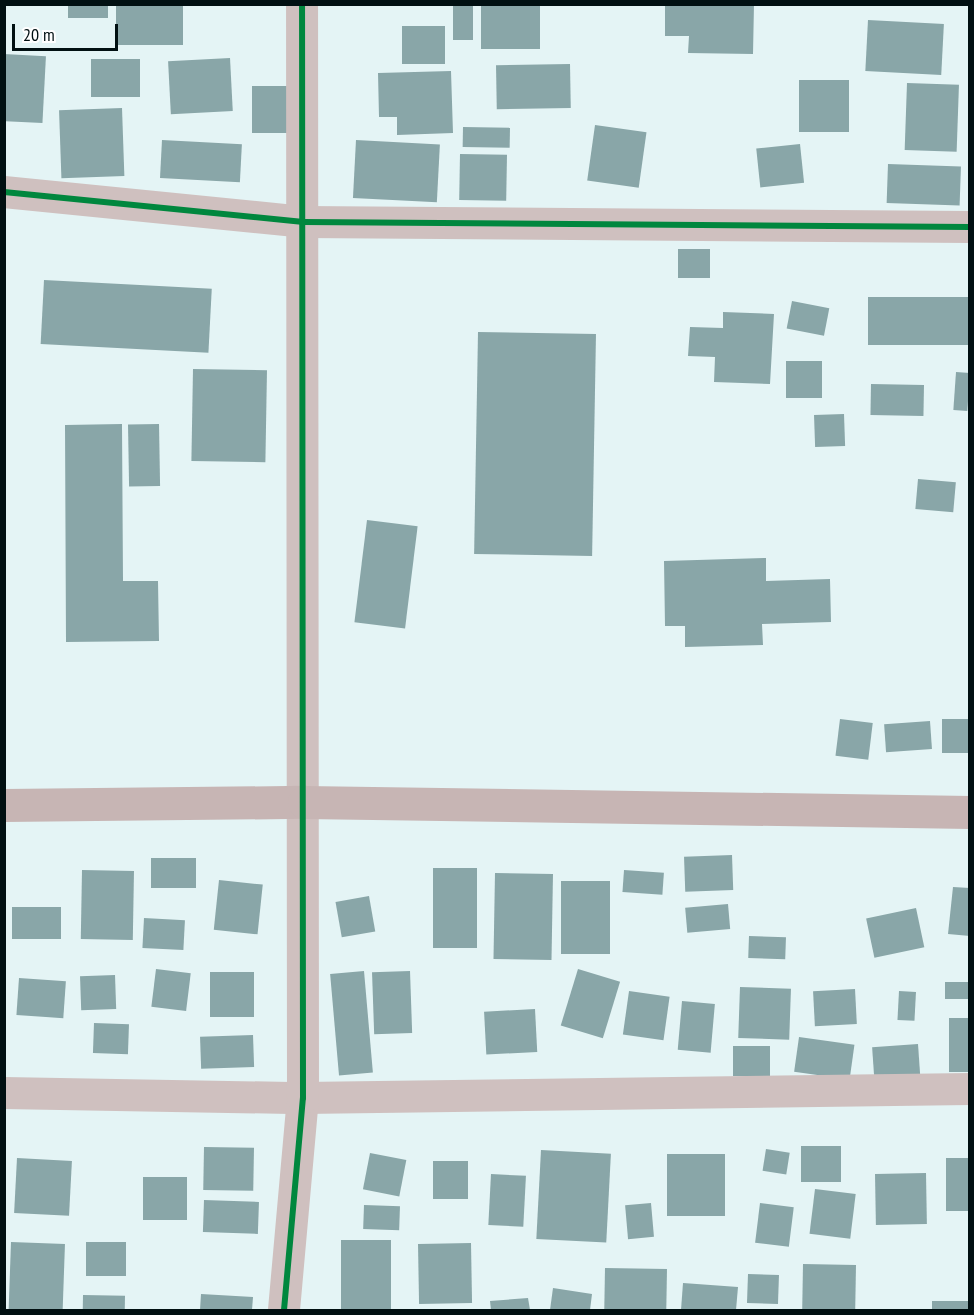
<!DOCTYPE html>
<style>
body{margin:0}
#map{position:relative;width:974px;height:1315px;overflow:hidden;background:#e4f4f5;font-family:"PT Sans Narrow",sans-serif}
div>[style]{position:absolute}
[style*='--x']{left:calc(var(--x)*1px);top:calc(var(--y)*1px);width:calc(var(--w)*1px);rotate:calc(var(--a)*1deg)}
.building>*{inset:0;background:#89a6a8;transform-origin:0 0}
.minor>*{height:32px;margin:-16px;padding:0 16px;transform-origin:16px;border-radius:16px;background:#cfc0bf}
.secondary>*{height:33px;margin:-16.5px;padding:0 16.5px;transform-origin:16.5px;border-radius:16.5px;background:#c7b5b4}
.cycleway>*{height:6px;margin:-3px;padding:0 3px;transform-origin:3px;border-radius:3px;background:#00873e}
span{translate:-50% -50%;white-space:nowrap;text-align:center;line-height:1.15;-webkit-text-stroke:5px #fff;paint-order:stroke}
.frame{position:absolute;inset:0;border:6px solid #011012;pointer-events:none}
.scale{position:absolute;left:12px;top:24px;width:106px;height:27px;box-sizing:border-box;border:3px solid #011012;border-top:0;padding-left:8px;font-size:18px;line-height:21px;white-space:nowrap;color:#011012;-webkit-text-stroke:4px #fff;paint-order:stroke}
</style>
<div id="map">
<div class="building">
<i style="left:68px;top:4px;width:40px;height:14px"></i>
<i style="left:116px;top:4px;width:67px;height:41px"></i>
<i style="left:481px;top:4px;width:59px;height:45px"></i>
<i style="clip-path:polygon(665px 4px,754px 4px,753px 54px,688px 53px,689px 36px,665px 36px)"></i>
<i style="left:453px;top:6px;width:20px;height:34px"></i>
<i style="left:868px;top:20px;width:76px;height:51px;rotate:3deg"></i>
<i style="left:402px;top:26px;width:43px;height:38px"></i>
<i style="left:4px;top:54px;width:42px;height:67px;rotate:3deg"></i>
<i style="left:230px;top:58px;width:53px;height:62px;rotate:87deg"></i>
<i style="left:140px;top:59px;width:38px;height:49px;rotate:90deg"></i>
<i style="left:570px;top:64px;width:44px;height:74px;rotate:89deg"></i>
<i style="clip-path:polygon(451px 71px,453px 133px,397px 135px,397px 117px,379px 117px,378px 73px)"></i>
<i style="left:799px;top:80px;width:50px;height:52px"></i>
<i style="left:907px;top:83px;width:52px;height:67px;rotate:2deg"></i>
<i style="left:295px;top:86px;width:47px;height:43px;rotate:90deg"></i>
<i style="left:122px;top:108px;width:68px;height:63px;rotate:88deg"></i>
<i style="left:595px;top:125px;width:52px;height:56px;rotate:8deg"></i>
<i style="left:463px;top:127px;width:47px;height:20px;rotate:1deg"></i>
<i style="left:162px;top:140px;width:80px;height:38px;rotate:3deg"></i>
<i style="left:356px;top:140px;width:84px;height:58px;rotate:3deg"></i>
<i style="left:800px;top:144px;width:39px;height:44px;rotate:84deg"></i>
<i style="left:460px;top:154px;width:47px;height:46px;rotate:1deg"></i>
<i style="left:888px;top:164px;width:73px;height:39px;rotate:2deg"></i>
<i style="left:678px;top:249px;width:32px;height:29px"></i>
<i style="left:44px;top:280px;width:168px;height:64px;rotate:3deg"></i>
<i style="left:970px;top:297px;width:48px;height:102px;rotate:90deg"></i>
<i style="left:792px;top:301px;width:38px;height:28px;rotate:11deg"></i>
<i style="clip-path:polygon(723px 312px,774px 314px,770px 384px,714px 382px,715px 357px,688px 356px,690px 327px,723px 328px)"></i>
<i style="left:478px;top:332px;width:118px;height:222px;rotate:1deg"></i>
<i style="left:786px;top:361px;width:36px;height:37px"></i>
<i style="left:193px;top:369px;width:74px;height:92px;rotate:1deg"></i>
<i style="left:956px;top:372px;width:14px;height:38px;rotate:4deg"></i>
<i style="left:871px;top:384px;width:53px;height:31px;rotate:1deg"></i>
<i style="left:844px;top:414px;width:32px;height:30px;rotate:88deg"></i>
<i style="clip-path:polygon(122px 424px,123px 581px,158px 581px,159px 641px,66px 642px,65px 425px)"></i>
<i style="left:159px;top:424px;width:62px;height:31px;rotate:89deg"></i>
<i style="left:918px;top:479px;width:38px;height:30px;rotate:5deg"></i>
<i style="left:367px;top:520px;width:51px;height:103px;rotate:7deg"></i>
<i style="clip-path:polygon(766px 558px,766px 581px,830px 579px,831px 622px,762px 624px,763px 645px,685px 647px,685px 626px,665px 626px,664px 561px)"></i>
<i style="left:840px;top:719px;width:33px;height:37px;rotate:7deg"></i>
<i style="left:942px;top:719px;width:28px;height:34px"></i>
<i style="left:930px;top:721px;width:28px;height:46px;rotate:86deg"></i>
<i style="left:732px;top:855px;width:35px;height:48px;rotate:88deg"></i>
<i style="left:196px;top:858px;width:30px;height:45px;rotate:90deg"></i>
<i style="left:433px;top:868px;width:44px;height:80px"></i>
<i style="left:82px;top:870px;width:52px;height:69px;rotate:1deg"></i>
<i style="left:624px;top:870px;width:40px;height:22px;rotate:4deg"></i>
<i style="left:495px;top:873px;width:58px;height:86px;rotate:1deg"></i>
<i style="left:219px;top:880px;width:44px;height:50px;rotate:6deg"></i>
<i style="left:610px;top:881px;width:73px;height:49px;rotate:90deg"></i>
<i style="clip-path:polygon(953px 887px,970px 888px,970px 936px,948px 934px)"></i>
<i style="left:369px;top:896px;width:36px;height:34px;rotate:80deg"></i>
<i style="left:728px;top:904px;width:25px;height:43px;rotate:85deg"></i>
<i style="left:12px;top:907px;width:49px;height:32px"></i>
<i style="left:916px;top:908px;width:40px;height:51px;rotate:78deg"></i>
<i style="left:144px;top:918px;width:41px;height:30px;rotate:3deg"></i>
<i style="left:749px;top:936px;width:37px;height:22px;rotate:2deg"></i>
<i style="left:156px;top:969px;width:35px;height:38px;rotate:7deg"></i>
<i style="left:578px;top:969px;width:44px;height:59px;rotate:17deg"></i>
<i style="left:364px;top:971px;width:102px;height:34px;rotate:85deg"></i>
<i style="left:410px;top:971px;width:62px;height:38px;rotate:88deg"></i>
<i style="left:210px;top:972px;width:44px;height:45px"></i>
<i style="left:115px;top:975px;width:34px;height:35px;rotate:88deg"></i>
<i style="left:19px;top:978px;width:47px;height:37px;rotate:4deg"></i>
<i style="left:970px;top:982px;width:17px;height:25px;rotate:90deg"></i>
<i style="left:740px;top:987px;width:51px;height:51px;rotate:2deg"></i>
<i style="left:855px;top:989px;width:35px;height:42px;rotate:87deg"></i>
<i style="left:629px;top:991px;width:41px;height:44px;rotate:8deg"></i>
<i style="left:899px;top:991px;width:17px;height:29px;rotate:3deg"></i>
<i style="left:682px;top:1001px;width:33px;height:49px;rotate:5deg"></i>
<i style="left:535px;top:1009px;width:43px;height:51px;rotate:87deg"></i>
<i style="left:949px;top:1018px;width:21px;height:54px"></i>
<i style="left:94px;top:1023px;width:35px;height:30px;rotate:2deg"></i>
<i style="left:253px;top:1035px;width:32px;height:53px;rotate:88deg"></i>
<i style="left:799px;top:1037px;width:56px;height:35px;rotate:8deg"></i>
<i style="left:918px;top:1044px;width:31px;height:46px;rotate:86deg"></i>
<i style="left:733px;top:1046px;width:37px;height:30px"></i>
<i style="left:801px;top:1146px;width:40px;height:36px"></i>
<i style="left:204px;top:1147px;width:50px;height:43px;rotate:1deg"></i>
<i style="left:766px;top:1149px;width:24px;height:22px;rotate:9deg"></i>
<i style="left:541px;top:1150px;width:70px;height:89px;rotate:3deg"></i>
<i style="left:370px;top:1153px;width:37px;height:37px;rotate:11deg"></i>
<i style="left:725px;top:1154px;width:62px;height:58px;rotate:90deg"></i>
<i style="left:17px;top:1158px;width:55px;height:55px;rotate:3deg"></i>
<i style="left:946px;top:1158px;width:24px;height:53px"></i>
<i style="left:468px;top:1161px;width:38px;height:35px;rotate:90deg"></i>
<i style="left:926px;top:1173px;width:51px;height:51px;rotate:89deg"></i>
<i style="left:491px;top:1174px;width:35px;height:51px;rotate:3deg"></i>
<i style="left:143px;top:1177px;width:44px;height:43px"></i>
<i style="left:815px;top:1189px;width:41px;height:45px;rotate:7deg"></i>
<i style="left:204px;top:1200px;width:55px;height:32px;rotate:2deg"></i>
<i style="left:651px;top:1203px;width:34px;height:26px;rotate:85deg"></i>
<i style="left:760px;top:1203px;width:34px;height:40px;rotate:7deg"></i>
<i style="left:364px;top:1205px;width:36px;height:24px;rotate:2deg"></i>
<i style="left:341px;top:1240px;width:50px;height:70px"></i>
<i style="left:11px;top:1242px;width:54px;height:68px;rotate:2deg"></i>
<i style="left:86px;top:1242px;width:40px;height:34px"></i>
<i style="left:471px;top:1243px;width:60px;height:53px;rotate:89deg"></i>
<i style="left:803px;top:1264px;width:53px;height:46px;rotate:1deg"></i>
<i style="left:605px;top:1268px;width:62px;height:42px;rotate:1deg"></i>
<i style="left:748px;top:1274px;width:31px;height:29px;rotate:2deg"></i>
<i style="clip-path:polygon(683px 1283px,738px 1287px,736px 1310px,681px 1310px)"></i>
<i style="clip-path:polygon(553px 1288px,592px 1294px,590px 1310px,550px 1310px)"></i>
<i style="clip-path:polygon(201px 1294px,253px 1297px,252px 1310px,200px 1310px)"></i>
<i style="left:83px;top:1295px;width:42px;height:15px;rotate:1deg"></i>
<i style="clip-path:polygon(528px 1298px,530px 1310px,491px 1310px,490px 1301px)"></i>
<i style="left:932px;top:1301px;width:38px;height:9px"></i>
</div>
<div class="minor">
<i style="--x:4;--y:192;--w:301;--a:5.7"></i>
<i style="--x:303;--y:222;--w:667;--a:0.43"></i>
<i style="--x:4;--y:1093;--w:299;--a:1"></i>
<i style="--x:303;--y:1098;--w:667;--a:-0.77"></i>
<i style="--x:284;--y:1310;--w:213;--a:-84.9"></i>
<i style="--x:303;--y:1098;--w:1094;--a:-90.05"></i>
</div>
<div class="secondary">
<i style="--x:4;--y:805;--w:300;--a:-0.6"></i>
<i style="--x:304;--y:802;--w:666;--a:0.86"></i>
</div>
<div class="cycleway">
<i style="--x:4;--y:192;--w:301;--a:5.7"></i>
<i style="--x:303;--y:222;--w:667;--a:0.43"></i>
<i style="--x:284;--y:1310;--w:213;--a:-84.9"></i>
<i style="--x:303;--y:1098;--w:1094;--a:-90.05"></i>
</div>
<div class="frame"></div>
<div class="scale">20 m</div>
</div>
